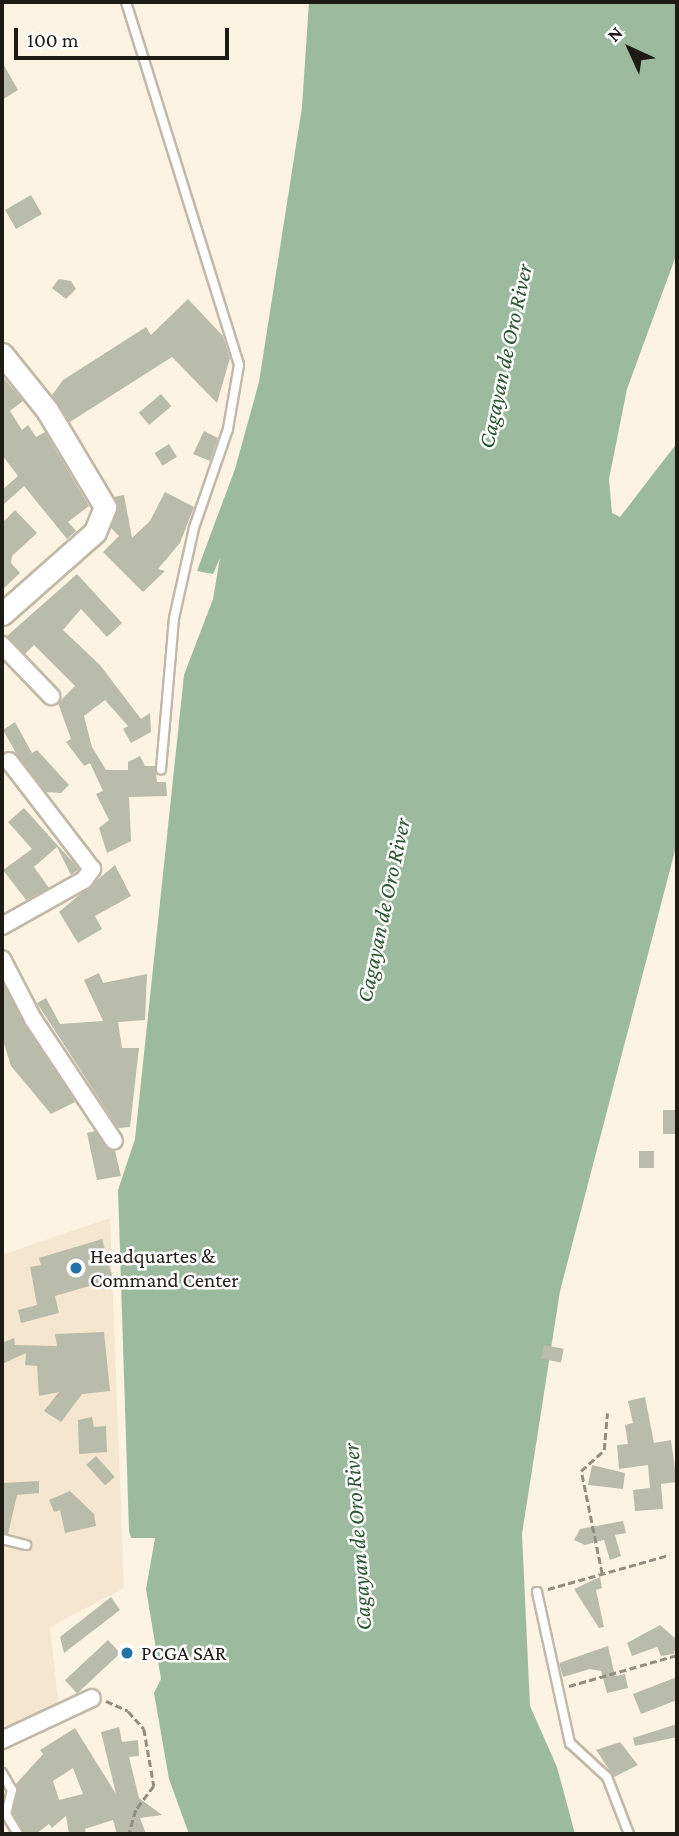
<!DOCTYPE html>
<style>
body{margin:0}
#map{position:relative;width:679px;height:1836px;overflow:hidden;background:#fdf3e3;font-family:"Crimson Pro",serif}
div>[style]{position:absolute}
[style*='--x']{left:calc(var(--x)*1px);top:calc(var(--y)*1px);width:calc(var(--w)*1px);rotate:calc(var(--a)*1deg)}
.built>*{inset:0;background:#f4e6cf}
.water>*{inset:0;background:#9cba9d}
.building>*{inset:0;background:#b9bcaa;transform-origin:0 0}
.path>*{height:2.5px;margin-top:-1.25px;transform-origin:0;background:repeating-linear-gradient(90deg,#938c81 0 7px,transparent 0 10.5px)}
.roads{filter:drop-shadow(2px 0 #c1b8a8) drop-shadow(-2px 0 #c1b8a8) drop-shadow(0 2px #c1b8a8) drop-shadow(0 -2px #c1b8a8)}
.lane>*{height:8px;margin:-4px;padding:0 4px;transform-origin:4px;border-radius:4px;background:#fff}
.street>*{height:16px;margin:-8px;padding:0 8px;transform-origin:8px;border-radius:8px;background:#fff}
.secondary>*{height:21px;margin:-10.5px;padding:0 10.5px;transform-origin:10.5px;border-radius:10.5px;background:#fff}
.dots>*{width:19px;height:19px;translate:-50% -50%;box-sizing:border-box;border:4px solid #fff;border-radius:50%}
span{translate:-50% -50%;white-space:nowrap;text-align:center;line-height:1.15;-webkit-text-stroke:5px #fff;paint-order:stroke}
.poi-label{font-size:21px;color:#1e1a14}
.left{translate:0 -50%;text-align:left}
.water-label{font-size:23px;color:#2a562e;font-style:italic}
.frame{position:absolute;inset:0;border:4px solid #1e1a14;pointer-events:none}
.north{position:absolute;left:595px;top:14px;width:70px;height:70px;-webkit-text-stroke:5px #fff;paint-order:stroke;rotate:315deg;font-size:19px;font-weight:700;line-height:28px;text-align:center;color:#1e1a14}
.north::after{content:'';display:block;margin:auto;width:24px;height:32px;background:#1e1a14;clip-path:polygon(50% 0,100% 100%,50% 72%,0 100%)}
.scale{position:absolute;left:14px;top:28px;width:215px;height:32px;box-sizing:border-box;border:4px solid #1e1a14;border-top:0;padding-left:9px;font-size:21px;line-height:24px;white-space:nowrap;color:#1e1a14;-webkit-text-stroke:5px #fff;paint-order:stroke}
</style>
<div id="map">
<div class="built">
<i style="clip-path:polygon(110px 1218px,124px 1588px,50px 1627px,58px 1702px,10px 1732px,2px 1719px,2px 1255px)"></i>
</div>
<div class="water">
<i style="clip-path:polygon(309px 2px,677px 2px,677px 253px,627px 389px,609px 479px,612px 513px,620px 517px,677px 443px,677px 843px,560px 1291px,522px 1534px,530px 1706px,557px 1767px,575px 1834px,189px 1834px,169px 1779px,154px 1693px,161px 1679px,146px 1589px,155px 1538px,131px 1538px,129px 1531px,118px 1190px,135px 1139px,184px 675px,213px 599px,220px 558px,213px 574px,197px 571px,235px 469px,259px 382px,302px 107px)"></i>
</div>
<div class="building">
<i style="clip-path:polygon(2px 62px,18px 90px,2px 100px)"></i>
<i style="left:31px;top:195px;width:22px;height:30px;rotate:60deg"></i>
<i style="clip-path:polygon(59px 279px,71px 281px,76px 289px,66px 299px,52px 288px)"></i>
<i style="clip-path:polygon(188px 299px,223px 336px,230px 358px,217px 403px,172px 357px,70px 422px,52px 395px,63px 380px,146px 327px,151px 335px)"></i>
<i style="clip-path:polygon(2px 376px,23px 401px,10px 411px,22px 430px,28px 425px,36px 437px,45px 432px,89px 506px,68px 522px,76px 531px,67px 539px,24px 486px,2px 506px,2px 490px,18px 476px,2px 455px)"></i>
<i style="left:161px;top:394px;width:16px;height:29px;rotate:50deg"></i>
<i style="clip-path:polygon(204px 431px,218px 438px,210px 461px,193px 454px)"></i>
<i style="left:169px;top:444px;width:15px;height:17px;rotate:58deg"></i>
<i style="clip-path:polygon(165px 492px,194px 507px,180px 543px,158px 569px,165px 571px,143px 592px,103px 552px,119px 536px,111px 528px,118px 507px,114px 497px,124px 495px,132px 538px,150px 521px)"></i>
<i style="clip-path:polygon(15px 510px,37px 533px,12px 556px,11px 563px,20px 573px,2px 590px,2px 523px)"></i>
<i style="clip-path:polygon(77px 574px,122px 623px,107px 637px,81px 609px,63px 630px,100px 665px,141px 719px,150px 713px,151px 732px,131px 743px,123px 729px,128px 726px,105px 700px,84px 716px,92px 747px,106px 770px,128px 770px,128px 762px,140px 756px,145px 766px,155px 766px,157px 782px,166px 782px,167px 796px,129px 797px,131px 841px,107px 853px,99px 828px,109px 820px,96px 794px,103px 791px,90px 763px,84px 766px,66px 742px,71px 739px,58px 703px,75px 686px,34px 645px,25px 654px,7px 636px)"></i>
<i style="clip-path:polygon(15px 722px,32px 753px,37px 750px,69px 785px,61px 793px,46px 792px,16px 753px,3px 730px)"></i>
<i style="clip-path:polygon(24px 808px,79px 869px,71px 875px,57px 847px,34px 867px,49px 888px,26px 900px,3px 870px,32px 849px,8px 822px)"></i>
<i style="clip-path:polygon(115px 865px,131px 896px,95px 916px,102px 929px,78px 943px,59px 912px)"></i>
<i style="clip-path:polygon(99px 973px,103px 983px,147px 974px,145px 1020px,118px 1022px,122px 1048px,139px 1048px,130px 1127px,118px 1128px,37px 1003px,46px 998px,60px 1024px,103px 1021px,84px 980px)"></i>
<i style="clip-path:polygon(2px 981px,75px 1102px,51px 1114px,11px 1066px,2px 1037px)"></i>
<i style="left:663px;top:1110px;width:14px;height:24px"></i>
<i style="clip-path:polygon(95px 1131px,115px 1151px,121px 1176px,97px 1180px,87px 1133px)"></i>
<i style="left:654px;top:1151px;width:17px;height:15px;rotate:90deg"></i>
<i style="clip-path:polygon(102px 1239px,113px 1279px,55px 1296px,59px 1313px,21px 1323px,18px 1310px,37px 1305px,30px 1267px,41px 1265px,39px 1258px)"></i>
<i style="clip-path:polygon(104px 1332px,110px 1391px,82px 1394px,61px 1422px,44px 1411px,59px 1392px,39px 1396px,37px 1366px,25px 1365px,26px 1353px,2px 1364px,2px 1343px,14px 1338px,15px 1345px,57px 1346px,55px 1334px)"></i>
<i style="left:544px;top:1345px;width:20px;height:14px;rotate:11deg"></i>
<i style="clip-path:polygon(645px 1397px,654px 1443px,671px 1440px,677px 1482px,661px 1484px,663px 1509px,635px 1511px,633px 1490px,650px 1488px,648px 1465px,619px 1469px,617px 1445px,628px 1444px,625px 1425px,633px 1423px,628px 1401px)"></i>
<i style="clip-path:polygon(92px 1417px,94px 1427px,106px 1426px,107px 1452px,79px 1454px,78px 1420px)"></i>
<i style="left:96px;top:1456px;width:28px;height:13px;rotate:48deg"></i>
<i style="clip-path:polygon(592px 1465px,625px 1473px,623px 1489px,588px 1485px)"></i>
<i style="clip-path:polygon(39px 1481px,39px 1493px,17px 1495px,8px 1534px,2px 1533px,2px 1483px)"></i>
<i style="clip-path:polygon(70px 1491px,94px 1514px,96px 1526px,65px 1533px,60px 1510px,54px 1512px,49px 1500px)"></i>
<i style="clip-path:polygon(623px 1521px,626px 1533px,615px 1535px,621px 1556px,610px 1560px,604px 1540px,585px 1545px,574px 1540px,580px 1529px)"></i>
<i style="clip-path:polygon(600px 1577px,602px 1588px,596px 1590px,604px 1627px,599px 1628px,574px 1589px)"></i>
<i style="clip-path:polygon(111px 1597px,120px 1610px,64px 1653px,60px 1637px)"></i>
<i style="clip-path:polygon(660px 1625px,677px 1640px,674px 1654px,661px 1656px,657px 1647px,632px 1656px,627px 1643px)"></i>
<i style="left:108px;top:1640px;width:18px;height:59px;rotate:47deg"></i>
<i style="clip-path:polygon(608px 1646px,615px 1676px,625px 1674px,628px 1688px,607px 1693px,601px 1671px,590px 1669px,563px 1677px,559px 1663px)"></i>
<i style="clip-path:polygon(677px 1677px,677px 1700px,641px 1714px,633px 1694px)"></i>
<i style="clip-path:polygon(677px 1724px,677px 1737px,635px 1746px,633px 1738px)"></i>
<i style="clip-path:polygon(evenodd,119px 1727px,122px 1742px,138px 1740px,139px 1756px,129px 1757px,139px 1798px,162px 1815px,140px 1818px,146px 1834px,117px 1834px,113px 1820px,85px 1829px,86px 1834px,69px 1834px,66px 1816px,52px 1828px,49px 1824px,36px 1834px,24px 1834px,13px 1813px,16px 1784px,43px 1754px,40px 1750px,75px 1728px,116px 1794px,101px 1732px,119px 1727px,73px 1768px,83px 1794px,59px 1800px,53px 1781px,73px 1768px)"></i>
<i style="clip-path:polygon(620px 1742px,638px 1765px,614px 1777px,596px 1750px)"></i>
</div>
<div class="path">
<i style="--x:602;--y:1574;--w:105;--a:-101.5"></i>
<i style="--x:581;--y:1471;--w:31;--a:-42"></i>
<i style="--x:604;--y:1450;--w:37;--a:-85"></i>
<i style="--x:548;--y:1589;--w:126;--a:-15.7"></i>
<i style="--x:569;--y:1686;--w:112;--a:-16"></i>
<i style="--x:106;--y:1701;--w:24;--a:24"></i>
<i style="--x:128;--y:1711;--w:24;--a:48"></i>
<i style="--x:144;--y:1729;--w:58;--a:80"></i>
<i style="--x:154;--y:1786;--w:30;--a:127"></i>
<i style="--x:136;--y:1810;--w:25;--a:106"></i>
</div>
<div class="roads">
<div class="lane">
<i style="--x:126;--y:2;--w:380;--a:72.7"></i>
<i style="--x:239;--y:365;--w:65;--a:99.8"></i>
<i style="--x:228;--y:429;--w:105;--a:109"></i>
<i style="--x:194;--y:528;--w:92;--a:102.5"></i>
<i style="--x:174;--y:618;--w:152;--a:94.9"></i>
<i style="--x:2;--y:1539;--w:25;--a:14"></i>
<i style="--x:537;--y:1592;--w:155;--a:77.7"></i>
<i style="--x:570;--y:1743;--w:50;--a:42.6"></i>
<i style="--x:607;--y:1777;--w:61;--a:68.9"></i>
<i style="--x:2;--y:1773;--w:20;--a:60"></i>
<i style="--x:12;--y:1790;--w:25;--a:104"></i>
<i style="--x:6;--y:1814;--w:23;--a:59"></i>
</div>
<div class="street">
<i style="--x:2;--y:645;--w:71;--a:46.1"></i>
<i style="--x:2;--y:926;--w:94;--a:-29.3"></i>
<i style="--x:84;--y:880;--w:14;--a:-54"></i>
<i style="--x:92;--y:869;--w:136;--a:-127.5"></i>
<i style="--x:2;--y:959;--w:68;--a:62.7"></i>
<i style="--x:33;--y:1019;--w:146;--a:56.4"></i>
<i style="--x:2;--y:1740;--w:99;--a:-25"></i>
</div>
<div class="secondary">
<i style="--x:2;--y:354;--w:72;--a:51.2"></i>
<i style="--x:47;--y:410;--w:113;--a:59.1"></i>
<i style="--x:105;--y:507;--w:27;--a:112"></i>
<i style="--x:95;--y:532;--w:124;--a:138.6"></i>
</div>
</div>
<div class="dots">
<i style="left:76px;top:1268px;background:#2572a5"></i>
<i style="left:127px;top:1653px;background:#2572a5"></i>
</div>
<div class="poi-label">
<span class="left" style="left:90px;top:1268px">Headquartes &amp;<br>Command Center</span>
<span class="left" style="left:141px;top:1653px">PCGA SAR</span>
</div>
<div class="water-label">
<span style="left:505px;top:356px;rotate:-78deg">Cagayan de Oro River</span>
<span style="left:383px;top:910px;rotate:-78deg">Cagayan de Oro River</span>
<span style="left:357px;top:1537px;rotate:-94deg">Cagayan de Oro River</span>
</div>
<div class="frame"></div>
<div class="north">N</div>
<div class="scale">100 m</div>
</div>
